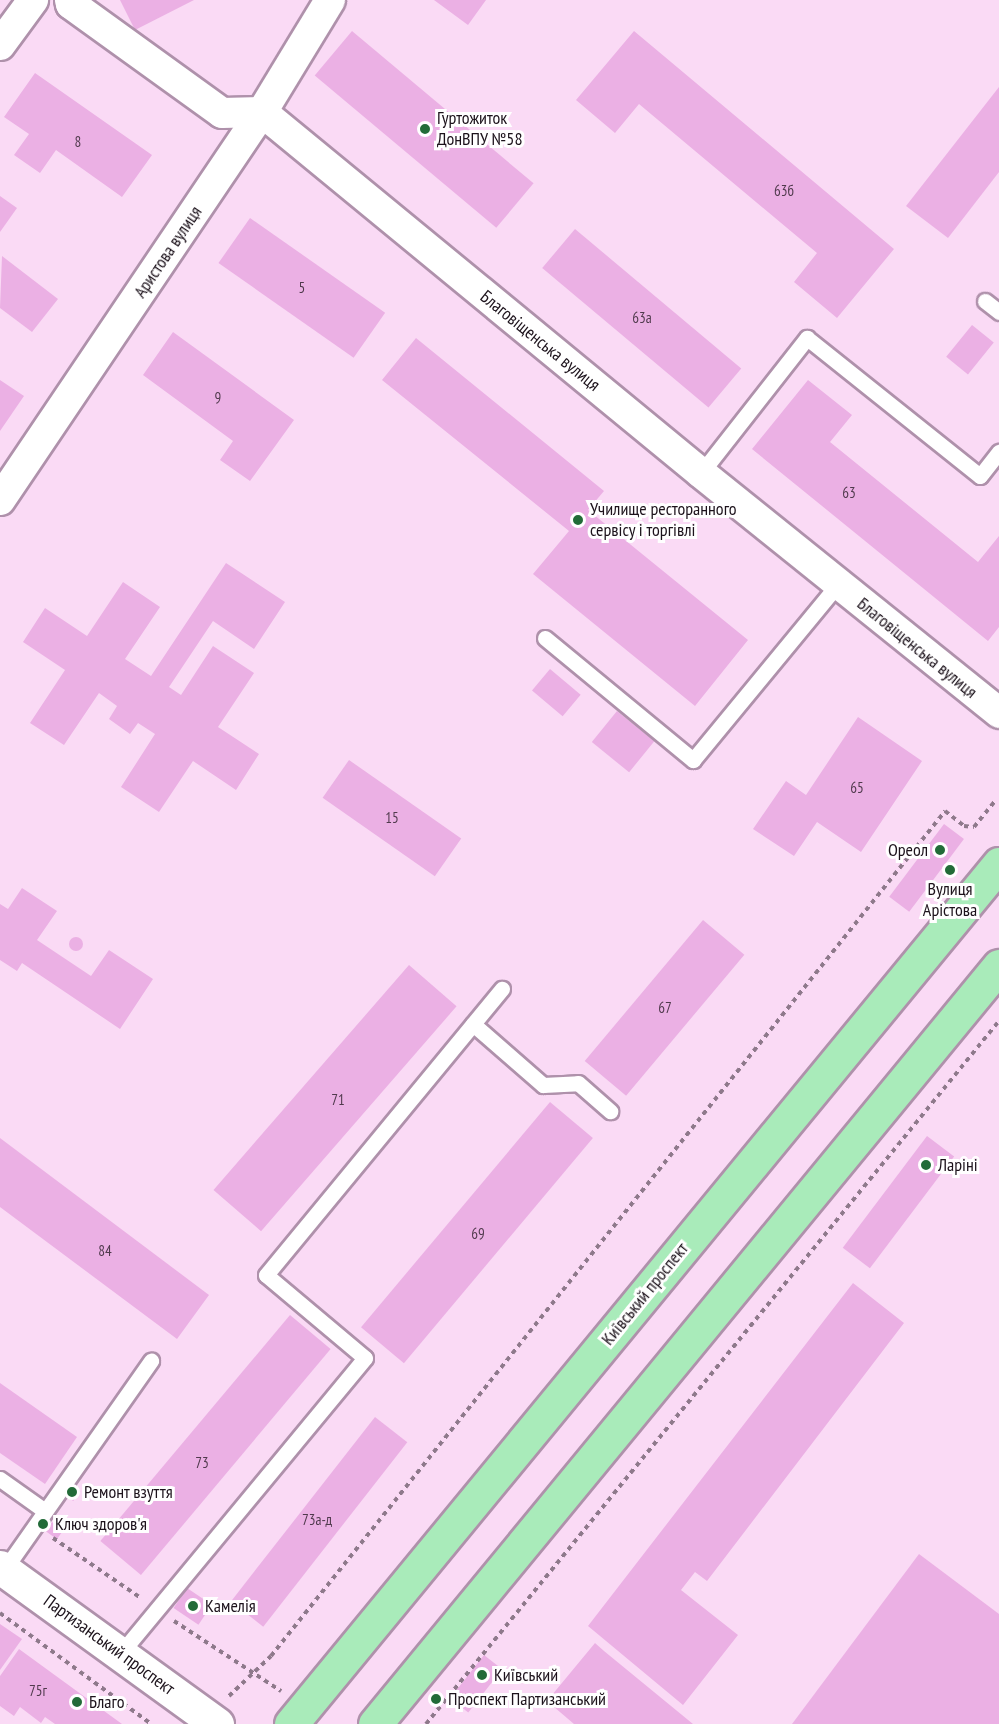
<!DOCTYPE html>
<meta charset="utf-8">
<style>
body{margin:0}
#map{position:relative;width:999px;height:1724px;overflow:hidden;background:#fadaf5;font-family:"PT Sans Narrow",sans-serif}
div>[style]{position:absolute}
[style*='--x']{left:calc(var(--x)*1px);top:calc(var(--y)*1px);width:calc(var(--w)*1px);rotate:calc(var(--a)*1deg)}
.building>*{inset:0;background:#ebb0e4;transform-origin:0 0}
.round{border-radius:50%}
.path>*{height:4px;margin-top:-2px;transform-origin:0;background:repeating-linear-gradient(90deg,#8e798b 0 4.5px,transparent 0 9px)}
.roads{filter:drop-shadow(2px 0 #af91ab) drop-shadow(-2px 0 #af91ab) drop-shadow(0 2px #af91ab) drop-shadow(0 -2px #af91ab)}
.service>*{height:15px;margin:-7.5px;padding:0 7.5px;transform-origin:7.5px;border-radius:7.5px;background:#fff}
.minor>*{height:30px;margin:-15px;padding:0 15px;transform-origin:15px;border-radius:15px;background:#fff}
.tertiary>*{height:33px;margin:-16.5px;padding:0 16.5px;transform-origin:16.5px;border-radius:16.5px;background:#fff}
.primary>*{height:33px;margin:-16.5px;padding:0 16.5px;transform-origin:16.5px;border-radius:16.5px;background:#a9ebba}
.dots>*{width:16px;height:16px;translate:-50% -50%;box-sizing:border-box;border:3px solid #fff;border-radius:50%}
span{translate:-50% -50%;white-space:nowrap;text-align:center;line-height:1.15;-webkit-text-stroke:6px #fff;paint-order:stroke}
.number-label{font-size:15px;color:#503a4d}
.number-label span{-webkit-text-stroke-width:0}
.poi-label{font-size:18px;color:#1c121b}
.left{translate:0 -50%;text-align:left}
.right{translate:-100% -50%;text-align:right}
.street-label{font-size:18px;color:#1c121b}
</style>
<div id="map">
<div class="building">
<i style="clip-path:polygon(120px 0,194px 0,135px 30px)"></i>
<i style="clip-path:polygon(434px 0,486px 0,468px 25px)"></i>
<i style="left:352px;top:31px;width:237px;height:58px;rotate:40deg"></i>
<i style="clip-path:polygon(634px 31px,894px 249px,837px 318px,794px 282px,817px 253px,639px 104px,615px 133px,576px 100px)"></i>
<i style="clip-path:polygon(35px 73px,152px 155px,122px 197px,56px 150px,40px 173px,14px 155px,29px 134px,4px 117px)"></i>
<i style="clip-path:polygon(999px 87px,999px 172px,948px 238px,906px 206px)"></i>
<i style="clip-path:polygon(0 196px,17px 208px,0 232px)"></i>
<i style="left:250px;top:218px;width:165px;height:55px;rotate:35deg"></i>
<i style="left:575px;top:229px;width:217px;height:51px;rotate:40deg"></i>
<i style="clip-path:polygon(2px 256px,58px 299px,32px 332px,0 308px)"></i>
<i style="left:972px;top:325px;width:28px;height:41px;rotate:39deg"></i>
<i style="clip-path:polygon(173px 332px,294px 420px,250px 481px,220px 460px,233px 441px,143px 375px)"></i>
<i style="clip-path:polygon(416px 338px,604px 491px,588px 510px,748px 640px,695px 706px,533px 574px,569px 531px,382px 380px)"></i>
<i style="clip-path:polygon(0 380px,24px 396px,0 431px)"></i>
<i style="clip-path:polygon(808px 380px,852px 415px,830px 442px,978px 562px,999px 536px,999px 627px,988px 641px,752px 449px)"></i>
<i style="clip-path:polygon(226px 563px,285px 602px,254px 649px,213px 621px,169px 687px,181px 695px,213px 646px,254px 673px,218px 727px,259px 754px,236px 790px,193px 761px,159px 812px,121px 787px,155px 734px,138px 723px,130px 734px,109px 719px,117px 706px,99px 693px,64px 745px,30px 723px,65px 670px,23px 642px,45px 608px,87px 636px,123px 582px,160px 607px,125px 659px,151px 676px)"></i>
<i style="left:550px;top:669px;width:40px;height:28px;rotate:40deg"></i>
<i style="left:617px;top:711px;width:48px;height:40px;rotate:39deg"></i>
<i style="clip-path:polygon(858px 717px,922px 761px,861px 852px,817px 822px,794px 856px,753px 829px,786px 781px,806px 795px)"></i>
<i style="left:349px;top:760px;width:137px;height:46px;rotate:35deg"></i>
<i style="left:944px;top:824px;width:25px;height:91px;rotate:37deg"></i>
<i style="clip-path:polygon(22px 888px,57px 911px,37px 940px,91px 976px,109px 950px,153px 979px,120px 1029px,22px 963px,17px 971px,0 960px,0 904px,8px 909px)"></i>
<i style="left:703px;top:920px;width:54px;height:184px;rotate:40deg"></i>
<i class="round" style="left:69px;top:937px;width:14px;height:14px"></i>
<i style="left:409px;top:965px;width:63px;height:298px;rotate:41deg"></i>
<i style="left:550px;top:1102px;width:56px;height:294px;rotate:40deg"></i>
<i style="left:927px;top:1136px;width:34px;height:140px;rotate:37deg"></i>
<i style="clip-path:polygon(0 1138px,209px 1295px,177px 1339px,0 1207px)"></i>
<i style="clip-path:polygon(853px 1283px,904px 1323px,707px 1581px,695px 1572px,681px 1590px,738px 1635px,683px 1705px,588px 1626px)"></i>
<i style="left:290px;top:1315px;width:53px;height:295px;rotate:40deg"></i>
<i style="clip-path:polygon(0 1383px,77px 1437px,45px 1484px,0 1453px)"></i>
<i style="left:375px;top:1417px;width:41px;height:234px;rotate:38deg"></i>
<i style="left:69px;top:1483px;width:14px;height:12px;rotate:36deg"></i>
<i style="left:52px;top:1522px;width:14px;height:11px;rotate:36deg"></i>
<i style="clip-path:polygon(919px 1554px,999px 1614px,999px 1724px,792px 1724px)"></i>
<i style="left:187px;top:1588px;width:30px;height:24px;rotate:34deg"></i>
<i style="clip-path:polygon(0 1624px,22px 1639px,0 1670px)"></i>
<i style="clip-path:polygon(595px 1643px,604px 1651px,693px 1724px,574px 1724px,547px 1701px)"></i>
<i style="clip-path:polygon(19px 1649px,122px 1724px,55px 1724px,45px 1717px,41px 1723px,20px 1707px,14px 1716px,0 1706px,0 1676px)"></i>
<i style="left:484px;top:1655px;width:23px;height:55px;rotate:38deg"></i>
</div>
<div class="path">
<i style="--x:53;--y:1538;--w:107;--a:34.3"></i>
<i style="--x:0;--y:1613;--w:187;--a:36.3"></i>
<i style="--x:174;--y:1621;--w:128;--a:33.2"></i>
<i style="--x:229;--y:1696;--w:58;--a:-43.6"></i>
<i style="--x:271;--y:1656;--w:1081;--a:-51.42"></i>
<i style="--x:945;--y:811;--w:24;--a:38"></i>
<i style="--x:964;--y:826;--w:10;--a:6"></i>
<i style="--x:974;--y:827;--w:35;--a:-51"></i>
<i style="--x:426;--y:1724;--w:907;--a:-50.82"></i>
</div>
<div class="roads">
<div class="service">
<i style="--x:985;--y:301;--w:18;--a:38"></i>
<i style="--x:701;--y:473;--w:172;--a:-51.9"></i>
<i style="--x:807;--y:338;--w:221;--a:38.6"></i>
<i style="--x:980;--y:476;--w:31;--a:-52"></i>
<i style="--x:545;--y:638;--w:192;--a:39.5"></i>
<i style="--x:693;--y:760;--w:228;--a:-50.5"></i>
<i style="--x:473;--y:1024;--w:93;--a:41.1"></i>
<i style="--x:543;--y:1085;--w:35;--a:-3"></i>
<i style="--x:578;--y:1083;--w:43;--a:41.2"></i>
<i style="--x:0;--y:1479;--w:55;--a:35.4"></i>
<i style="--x:4;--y:1570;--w:256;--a:-54.9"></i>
<i style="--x:120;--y:1654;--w:384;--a:-50.4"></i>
<i style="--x:365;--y:1358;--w:129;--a:-140"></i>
<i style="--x:266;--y:1275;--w:371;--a:-50.5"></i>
</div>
<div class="minor">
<i style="--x:70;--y:0;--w:4;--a:76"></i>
<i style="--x:71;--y:4;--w:186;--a:35.8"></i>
<i style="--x:222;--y:113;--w:40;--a:-1.4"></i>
<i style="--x:262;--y:112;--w:568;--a:39.43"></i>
<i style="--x:701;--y:473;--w:383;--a:38.8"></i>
<i style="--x:0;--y:45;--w:56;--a:-53.7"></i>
<i style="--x:0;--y:500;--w:468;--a:-56"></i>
<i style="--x:262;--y:112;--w:131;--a:-58.7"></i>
</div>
<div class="tertiary">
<i style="--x:0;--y:1567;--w:268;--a:35.9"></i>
</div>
<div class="primary">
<i style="--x:291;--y:1724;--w:1114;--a:-50.54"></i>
<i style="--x:375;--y:1724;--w:982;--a:-50.54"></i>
</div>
</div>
<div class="dots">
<i style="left:425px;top:129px;background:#226b38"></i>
<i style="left:578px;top:520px;background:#226b38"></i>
<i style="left:940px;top:850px;background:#226b38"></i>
<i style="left:950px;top:870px;background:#226b38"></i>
<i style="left:926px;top:1165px;background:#226b38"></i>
<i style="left:72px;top:1492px;background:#226b38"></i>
<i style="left:43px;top:1524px;background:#226b38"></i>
<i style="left:193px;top:1606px;background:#226b38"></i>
<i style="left:482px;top:1675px;background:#226b38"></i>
<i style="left:436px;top:1699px;background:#226b38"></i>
<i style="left:77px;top:1702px;background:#226b38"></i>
</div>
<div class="number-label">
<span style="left:78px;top:142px">8</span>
<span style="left:784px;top:191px">63б</span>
<span style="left:302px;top:288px">5</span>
<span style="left:642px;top:318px">63а</span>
<span style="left:218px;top:398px">9</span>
<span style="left:849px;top:493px">63</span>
<span style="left:857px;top:788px">65</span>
<span style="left:392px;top:818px">15</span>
<span style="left:665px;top:1008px">67</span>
<span style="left:338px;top:1100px">71</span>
<span style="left:478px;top:1234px">69</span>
<span style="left:105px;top:1251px">84</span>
<span style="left:202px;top:1463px">73</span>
<span style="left:317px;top:1520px">73а-д</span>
<span style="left:38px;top:1691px">75г</span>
</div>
<div class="poi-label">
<span class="left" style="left:437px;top:129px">Гуртожиток<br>ДонВПУ №58</span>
<span class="left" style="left:590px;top:520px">Училище ресторанного<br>сервісу і торгівлі</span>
<span class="right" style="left:928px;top:850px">Ореол</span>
<span style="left:950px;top:900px">Вулиця<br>Арістова</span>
<span class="left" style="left:938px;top:1165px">Ларіні</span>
<span class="left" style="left:84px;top:1492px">Ремонт взуття</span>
<span class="left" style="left:55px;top:1524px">Ключ здоров'я</span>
<span class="left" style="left:205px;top:1606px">Камелія</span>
<span class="left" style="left:494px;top:1675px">Київський</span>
<span class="left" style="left:448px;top:1699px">Проспект Партизанський</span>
<span class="left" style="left:89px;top:1702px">Благо</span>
</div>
<div class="street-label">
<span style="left:168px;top:252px;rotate:-56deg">Аристова вулиця</span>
<span style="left:540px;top:341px;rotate:39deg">Благовіщенська вулиця</span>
<span style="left:917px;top:648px;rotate:39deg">Благовіщенська вулиця</span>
<span style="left:645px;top:1294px;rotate:-51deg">Київський проспект</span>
<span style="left:109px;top:1645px;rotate:36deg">Партизанський проспект</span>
</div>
</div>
